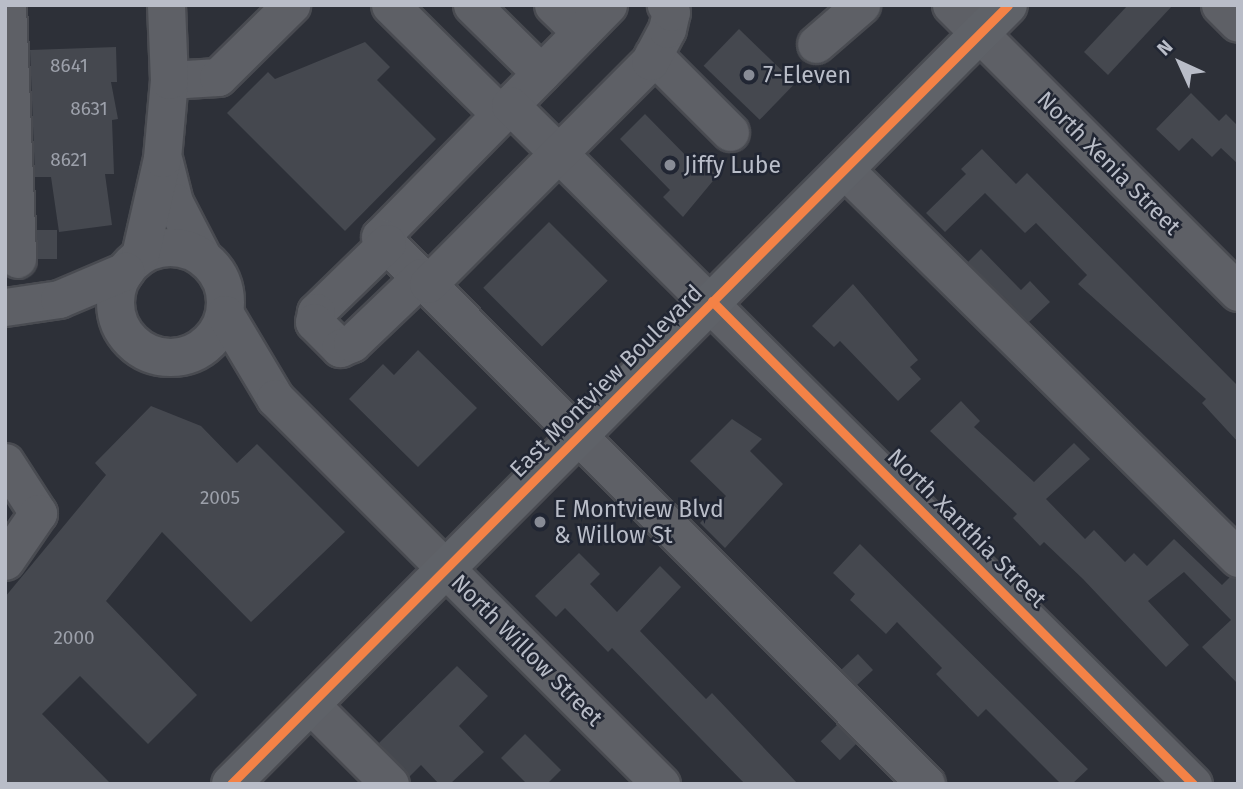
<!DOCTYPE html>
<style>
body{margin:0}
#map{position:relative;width:1243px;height:789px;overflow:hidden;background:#2d3038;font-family:"Fira Sans",sans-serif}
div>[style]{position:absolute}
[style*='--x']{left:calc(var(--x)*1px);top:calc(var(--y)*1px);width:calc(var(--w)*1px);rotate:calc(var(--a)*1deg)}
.building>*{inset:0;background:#45484f;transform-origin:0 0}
.roads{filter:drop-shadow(2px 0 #494b51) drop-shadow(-2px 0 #494b51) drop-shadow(0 2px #494b51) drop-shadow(0 -2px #494b51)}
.minor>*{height:37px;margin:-18.5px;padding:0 18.5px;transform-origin:18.5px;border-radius:18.5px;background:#5e6066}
.minor>.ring{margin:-18.5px;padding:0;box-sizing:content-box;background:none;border:37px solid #5e6066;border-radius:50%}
.major>*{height:38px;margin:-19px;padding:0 19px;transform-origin:19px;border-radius:19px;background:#5f6268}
.cycleway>*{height:9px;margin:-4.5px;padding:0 4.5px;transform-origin:4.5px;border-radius:4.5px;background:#f48246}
.dots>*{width:19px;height:19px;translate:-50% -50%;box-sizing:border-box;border:4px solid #212633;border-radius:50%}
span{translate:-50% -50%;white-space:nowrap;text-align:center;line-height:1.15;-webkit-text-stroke:5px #212633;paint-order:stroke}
.number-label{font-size:19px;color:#9ca0aa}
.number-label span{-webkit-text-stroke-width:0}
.poi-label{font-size:23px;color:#b9bdc8}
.left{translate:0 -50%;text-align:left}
.street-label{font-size:23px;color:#b9bdc8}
.frame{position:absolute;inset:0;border:7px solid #b9bdc8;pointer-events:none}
.north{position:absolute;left:1145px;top:28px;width:70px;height:70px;-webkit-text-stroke:5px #212633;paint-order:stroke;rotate:315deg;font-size:19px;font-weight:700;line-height:28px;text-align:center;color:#b9bdc8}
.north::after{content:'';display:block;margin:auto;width:24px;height:32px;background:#b9bdc8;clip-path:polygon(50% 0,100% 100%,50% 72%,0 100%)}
</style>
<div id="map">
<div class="building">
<i style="clip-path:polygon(1128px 5px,1173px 5px,1108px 75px,1084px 52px)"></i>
<i style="left:739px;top:29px;width:78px;height:51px;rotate:44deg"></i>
<i style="clip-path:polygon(365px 42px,390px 67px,377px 80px,436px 139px,345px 231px,227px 113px,268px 72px,275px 79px)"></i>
<i style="clip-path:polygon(116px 47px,117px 82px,111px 82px,118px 119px,112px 120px,114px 174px,105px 174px,112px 225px,59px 232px,51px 177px,35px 177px,30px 50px)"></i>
<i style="clip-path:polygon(1191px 93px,1219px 121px,1226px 114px,1238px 126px,1238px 164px,1221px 148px,1212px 157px,1192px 138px,1179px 151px,1156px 129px)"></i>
<i style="clip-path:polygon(645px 114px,698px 168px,703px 162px,717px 176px,683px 217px,663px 197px,670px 190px,620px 139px)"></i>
<i style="clip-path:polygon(982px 149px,1016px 184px,1027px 173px,1238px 386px,1238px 442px,1202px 403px,1206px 399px,1078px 284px,1087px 275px,1036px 223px,1025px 233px,985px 193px,945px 232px,926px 213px,966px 174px,961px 169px)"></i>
<i style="left:549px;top:222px;width:83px;height:93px;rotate:45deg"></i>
<i style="left:57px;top:230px;width:29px;height:20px;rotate:90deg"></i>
<i style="clip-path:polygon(981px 249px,1021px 290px,1030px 281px,1050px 302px,1029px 322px,968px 262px)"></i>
<i style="clip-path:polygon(853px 284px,918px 360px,910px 367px,921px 379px,898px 401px,840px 341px,834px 347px,812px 326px)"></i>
<i style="clip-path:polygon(418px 350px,477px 408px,418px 467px,349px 399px,383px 364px,394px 375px)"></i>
<i style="clip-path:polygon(961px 401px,980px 421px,974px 427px,1034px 482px,1074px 443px,1090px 459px,1046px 499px,1085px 539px,1094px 530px,1125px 562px,1134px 553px,1147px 566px,1174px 539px,1222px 585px,1230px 577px,1238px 578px,1238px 684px,1202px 647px,1231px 620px,1184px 572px,1148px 601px,1189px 645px,1166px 667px,1083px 579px,1044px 542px,1040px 546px,1013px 518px,1017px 514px,930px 431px)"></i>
<i style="clip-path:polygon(151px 406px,201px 426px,237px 463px,257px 444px,345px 532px,251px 622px,162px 532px,106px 601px,197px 695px,148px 744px,80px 676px,42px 714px,111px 784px,5px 784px,5px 597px,106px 475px,95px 463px)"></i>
<i style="clip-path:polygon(732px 419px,762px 439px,750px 451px,783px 484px,725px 548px,700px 523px,726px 496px,690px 461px)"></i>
<i style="clip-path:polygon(860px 544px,1088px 769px,1072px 784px,1061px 784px,986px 709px,978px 717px,936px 674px,942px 668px,897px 622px,886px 634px,850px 600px,855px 594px,833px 573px)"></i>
<i style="clip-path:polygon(579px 553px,600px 574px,590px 584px,617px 612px,660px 566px,681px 587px,640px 631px,706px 699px,712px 693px,798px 784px,745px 784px,612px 648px,608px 652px,565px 608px,556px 617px,535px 596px)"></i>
<i style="left:858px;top:654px;width:22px;height:23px;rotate:47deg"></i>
<i style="clip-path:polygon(457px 666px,488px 696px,459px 726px,484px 752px,450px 784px,439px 784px,421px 765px,409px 777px,379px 743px)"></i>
<i style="left:837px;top:725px;width:27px;height:23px;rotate:45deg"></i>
<i style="clip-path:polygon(525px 734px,561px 770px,547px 784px,527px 784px,501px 758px)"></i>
</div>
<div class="roads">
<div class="minor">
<i style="--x:7;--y:5;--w:254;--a:87.7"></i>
<i style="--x:390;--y:5;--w:155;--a:44.7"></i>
<i style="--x:472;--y:5;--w:97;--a:44.6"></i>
<i style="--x:553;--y:5;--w:39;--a:44"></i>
<i style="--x:608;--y:5;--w:325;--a:134.5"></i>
<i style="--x:380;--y:237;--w:773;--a:45.05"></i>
<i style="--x:951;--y:5;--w:406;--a:45"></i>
<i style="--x:1220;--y:5;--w:25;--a:45"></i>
<i style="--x:816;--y:44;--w:60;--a:-40.9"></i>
<i style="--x:653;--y:55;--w:109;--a:45"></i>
<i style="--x:169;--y:80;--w:49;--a:-3.5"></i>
<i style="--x:218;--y:77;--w:103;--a:-44.6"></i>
<i style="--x:510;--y:105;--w:963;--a:44.83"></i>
<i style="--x:164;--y:162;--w:41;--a:76"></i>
<i style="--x:174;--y:202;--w:61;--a:62.6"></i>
<i style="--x:844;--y:169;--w:554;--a:44.63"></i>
<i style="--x:387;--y:243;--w:99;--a:135.8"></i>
<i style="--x:316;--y:312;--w:10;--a:101"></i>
<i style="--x:314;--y:322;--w:37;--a:45"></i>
<i style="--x:340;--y:348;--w:13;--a:-23"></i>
<i style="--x:352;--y:343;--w:95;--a:-43.7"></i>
<i class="ring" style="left:115px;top:247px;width:73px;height:73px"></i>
<i style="--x:140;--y:255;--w:99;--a:-77.2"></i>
<i style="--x:162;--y:158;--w:78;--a:-84.9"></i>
<i style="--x:169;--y:80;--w:75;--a:-92.3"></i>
<i style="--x:428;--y:284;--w:315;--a:-45.1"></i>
<i style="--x:650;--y:61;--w:36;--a:-62"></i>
<i style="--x:667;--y:29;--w:17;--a:-77"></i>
<i style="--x:671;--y:12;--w:9;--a:-126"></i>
<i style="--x:5;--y:307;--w:55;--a:-8.4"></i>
<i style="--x:59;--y:299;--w:72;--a:-23"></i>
<i style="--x:225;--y:314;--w:98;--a:59.2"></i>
<i style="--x:275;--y:398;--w:546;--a:45"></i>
<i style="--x:5;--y:462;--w:61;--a:57.1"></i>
<i style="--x:38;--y:513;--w:58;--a:124.5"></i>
<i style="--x:310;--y:704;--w:113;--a:45"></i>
</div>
<div class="major">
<i style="--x:231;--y:784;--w:1100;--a:-45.07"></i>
</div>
</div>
<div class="cycleway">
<i style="--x:712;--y:301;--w:682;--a:45.12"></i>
<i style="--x:231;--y:784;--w:1100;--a:-45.07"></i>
</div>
<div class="dots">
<i style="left:749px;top:75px;background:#888c96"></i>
<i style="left:670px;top:165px;background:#888c96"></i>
<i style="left:540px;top:522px;background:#888c96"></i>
</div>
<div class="number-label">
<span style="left:69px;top:66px">8641</span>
<span style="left:89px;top:109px">8631</span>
<span style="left:69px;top:160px">8621</span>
<span style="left:220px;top:498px">2005</span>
<span style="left:74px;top:638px">2000</span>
</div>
<div class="poi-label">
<span class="left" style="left:763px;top:75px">7-Eleven</span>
<span class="left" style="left:684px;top:165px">Jiffy Lube</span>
<span class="left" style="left:554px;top:522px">E Montview Blvd<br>&amp; Willow St</span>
</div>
<div class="street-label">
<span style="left:1109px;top:163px;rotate:45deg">North Xenia Street</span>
<span style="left:606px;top:381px;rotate:-45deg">East Montview Boulevard</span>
<span style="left:967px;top:528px;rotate:45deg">North Xanthia Street</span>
<span style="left:527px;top:650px;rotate:45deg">North Willow Street</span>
</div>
<div class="frame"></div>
<div class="north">N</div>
</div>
